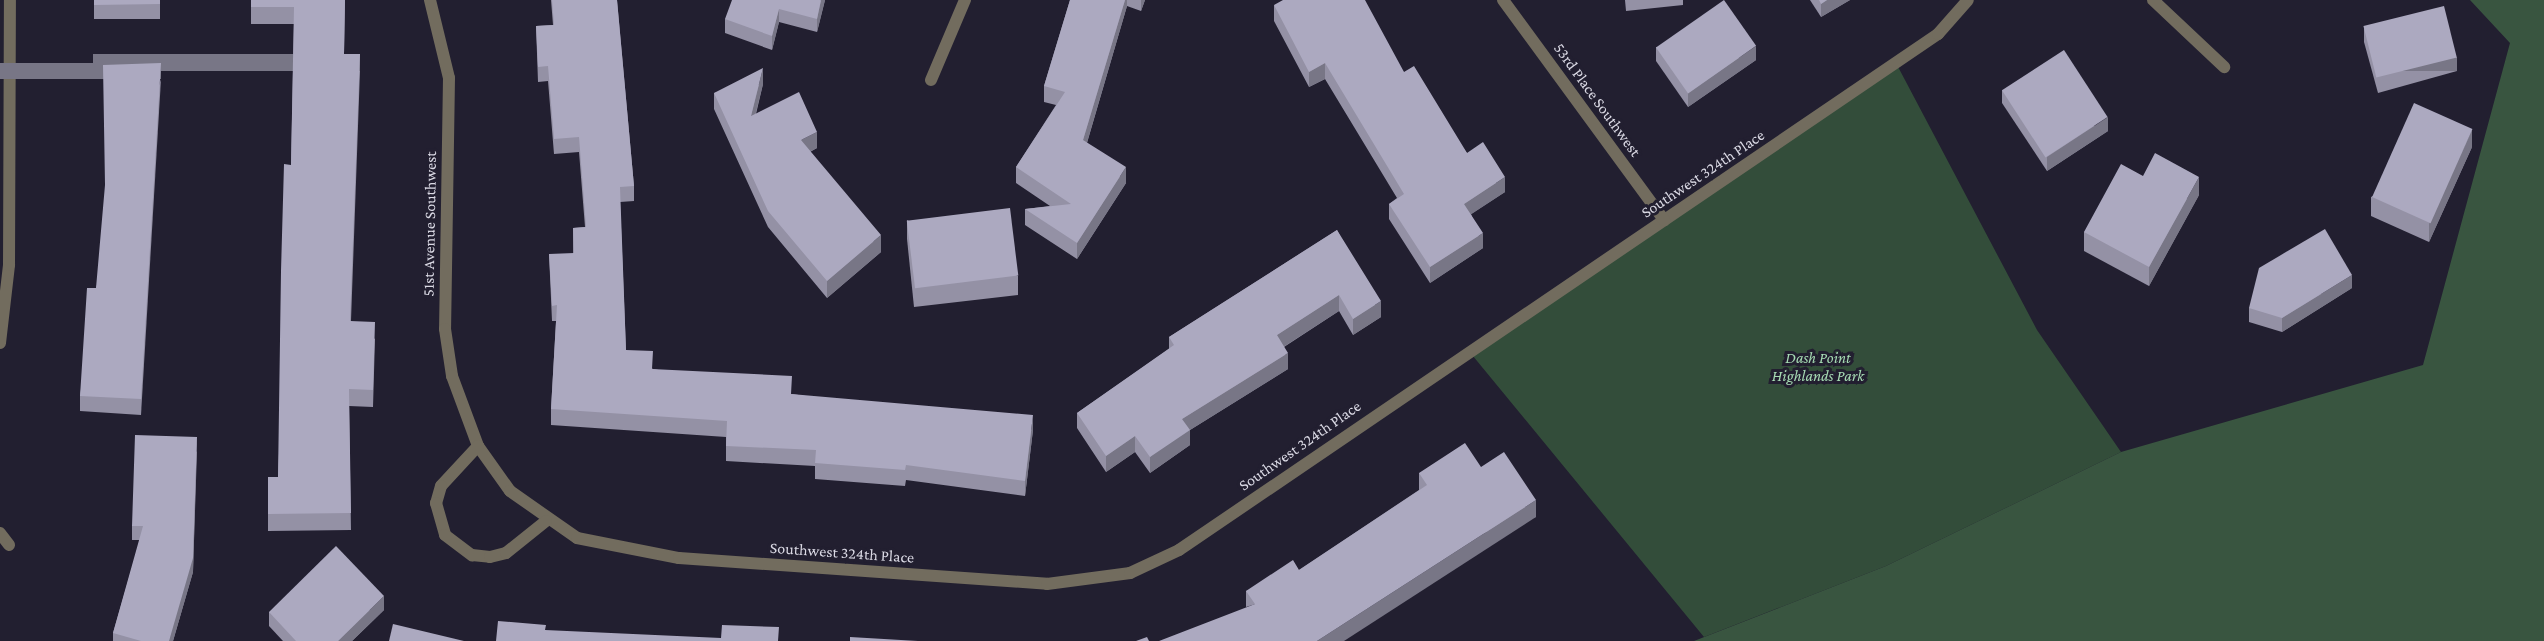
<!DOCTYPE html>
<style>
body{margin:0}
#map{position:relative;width:2544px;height:641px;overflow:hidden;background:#221f30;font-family:"Crimson Pro",serif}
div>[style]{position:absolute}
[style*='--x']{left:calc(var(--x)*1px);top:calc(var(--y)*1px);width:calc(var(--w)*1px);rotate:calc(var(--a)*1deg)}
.green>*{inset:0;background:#334d3a}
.forest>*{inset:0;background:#395540}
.street>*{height:12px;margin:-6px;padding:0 6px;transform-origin:6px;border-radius:6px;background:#726c5e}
.wall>*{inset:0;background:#9491a5;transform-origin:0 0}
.shaded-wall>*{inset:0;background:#787686;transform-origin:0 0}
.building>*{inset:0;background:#aca9c0;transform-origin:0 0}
span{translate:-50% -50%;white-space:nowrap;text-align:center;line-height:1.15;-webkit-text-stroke:6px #221f30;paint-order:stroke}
.street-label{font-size:16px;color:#dad9e4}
.park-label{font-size:16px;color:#a6dbb3;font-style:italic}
</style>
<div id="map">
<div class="green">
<i style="clip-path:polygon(1896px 63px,2037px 330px,2121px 452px,1886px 566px,1704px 637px,1468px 350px)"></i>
</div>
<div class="forest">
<i style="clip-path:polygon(2470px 0,2544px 0,2544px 641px,1694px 641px,1886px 566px,2121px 452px,2423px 365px,2510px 43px)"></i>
</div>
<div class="street">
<i style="--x:430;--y:0;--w:80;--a:76.3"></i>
<i style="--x:449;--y:78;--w:251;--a:90.9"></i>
<i style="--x:445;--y:329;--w:48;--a:81.5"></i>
<i style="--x:452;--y:376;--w:75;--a:69.6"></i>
<i style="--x:478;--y:446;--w:55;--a:54.6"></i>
<i style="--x:510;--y:491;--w:82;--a:35"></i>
<i style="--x:577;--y:538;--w:104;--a:11.1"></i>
<i style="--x:679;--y:558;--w:369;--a:4"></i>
<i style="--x:1047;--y:584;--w:84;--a:-7.5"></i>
<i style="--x:1130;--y:573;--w:54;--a:-25.1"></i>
<i style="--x:1179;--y:550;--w:918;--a:-34.21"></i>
<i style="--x:1938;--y:34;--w:45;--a:-48.6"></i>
<i style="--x:1503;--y:0;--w:273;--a:53.8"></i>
<i style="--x:2153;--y:0;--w:98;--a:43.3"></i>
<i style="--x:931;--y:80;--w:87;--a:-67"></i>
<i style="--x:0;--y:343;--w:79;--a:-83.4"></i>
<i style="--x:9;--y:265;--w:265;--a:-89.8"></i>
<i style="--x:478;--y:446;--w:54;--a:132.8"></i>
<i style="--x:441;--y:486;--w:18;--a:106"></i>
<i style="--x:436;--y:503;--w:33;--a:74"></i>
<i style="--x:445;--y:535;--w:34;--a:37"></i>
<i style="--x:472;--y:555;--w:18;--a:6"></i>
<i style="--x:490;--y:557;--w:16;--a:-14"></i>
<i style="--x:506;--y:553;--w:51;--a:-38.7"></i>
<i style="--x:0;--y:533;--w:15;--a:53"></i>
</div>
<div class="wall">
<i style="left:94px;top:0;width:66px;height:19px"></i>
<i style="clip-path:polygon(251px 0,345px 0,344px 54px,360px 71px,351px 321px,375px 339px,373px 407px,349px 406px,351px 530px,268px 531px,268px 477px,278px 477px,291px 165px,294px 24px,251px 24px)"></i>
<i style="clip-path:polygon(551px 0,617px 0,634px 186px,634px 201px,620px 202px,626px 350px,653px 369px,792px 394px,1033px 430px,1025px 496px,906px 480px,905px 486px,815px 479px,815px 466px,726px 461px,726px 437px,551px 425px,551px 409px,556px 321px,552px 321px,549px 254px,573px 254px,573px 228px,585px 227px,579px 152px,554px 154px,548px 81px,538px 82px,536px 26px,553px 25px)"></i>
<i style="clip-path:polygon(825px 0,817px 32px,779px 22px,772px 50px,725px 33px,725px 19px)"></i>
<i style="clip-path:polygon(1070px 0,1145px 0,1141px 11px,1127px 6px,1087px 143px,1126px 183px,1077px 259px,1025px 225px,1025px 209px,1050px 206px,1016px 183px,1016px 167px,1056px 105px,1044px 102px,1044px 86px)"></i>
<i style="clip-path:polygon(1625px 0,1683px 0,1683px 5px,1626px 11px)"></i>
<i style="clip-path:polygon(1810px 0,1850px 0,1821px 17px)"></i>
<i style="clip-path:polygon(1274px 5px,1404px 72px,1467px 153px,1505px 192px,1471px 214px,1483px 248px,1430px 283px,1389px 219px,1389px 204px,1397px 198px,1325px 79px,1309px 87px,1274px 21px)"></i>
<i style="clip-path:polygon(2364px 28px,2457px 71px,2378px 93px,2364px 42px)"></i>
<i style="clip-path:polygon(1656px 47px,1756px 60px,1688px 107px,1656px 61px)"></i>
<i style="clip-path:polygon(161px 79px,141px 415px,80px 411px,80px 396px,96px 288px)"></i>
<i style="clip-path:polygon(763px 84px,756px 114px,817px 148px,810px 152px,881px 252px,827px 298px,768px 227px,714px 109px,714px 93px)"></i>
<i style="clip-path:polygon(2002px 90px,2108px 131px,2047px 171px,2002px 103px)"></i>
<i style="clip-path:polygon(2472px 147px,2429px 242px,2371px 216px,2371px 197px)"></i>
<i style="clip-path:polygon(2199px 195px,2149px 286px,2084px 251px,2084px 232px)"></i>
<i style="clip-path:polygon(907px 220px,1018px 276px,1018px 295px,914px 307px,907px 239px)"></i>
<i style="clip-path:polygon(1337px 230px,1381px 317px,1353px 335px,1339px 311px,1284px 347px,1288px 369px,1190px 430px,1190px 445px,1150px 473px,1135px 452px,1106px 472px,1077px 428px,1077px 413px,1169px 349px,1169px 337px)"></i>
<i style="clip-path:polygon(2352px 288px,2282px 332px,2249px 322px,2249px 308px)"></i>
<i style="clip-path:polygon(197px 451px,193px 572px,173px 641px,113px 641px,113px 633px,140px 540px,132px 540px,132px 526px)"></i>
<i style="clip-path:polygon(1481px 467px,1536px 517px,1246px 607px,1246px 591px,1299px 570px,1419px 490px,1419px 473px)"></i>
<i style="clip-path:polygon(384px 610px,352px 641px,283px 641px,269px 626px,269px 612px)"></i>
</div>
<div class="shaded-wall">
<i style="clip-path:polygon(821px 0,825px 0,817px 32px,817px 19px)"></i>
<i style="clip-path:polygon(1125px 0,1127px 0,1127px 6px,1083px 156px,1083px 140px)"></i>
<i style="clip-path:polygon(1141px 0,1145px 0,1141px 11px)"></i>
<i style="clip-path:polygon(1827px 0,1850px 0,1821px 17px,1821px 4px)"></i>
<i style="clip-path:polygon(779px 9px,779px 22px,772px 50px,772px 36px)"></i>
<i style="clip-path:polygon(1756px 46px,1756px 60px,1688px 107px,1688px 93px)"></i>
<i style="left:360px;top:54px;width:17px;height:267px;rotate:90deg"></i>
<i style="left:2457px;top:57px;width:14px;height:82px;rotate:90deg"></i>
<i style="left:161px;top:63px;width:16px;height:337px;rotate:90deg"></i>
<i style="clip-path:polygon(1325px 63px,1325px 79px,1309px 87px,1309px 72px)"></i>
<i style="clip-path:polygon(763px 68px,763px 84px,751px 132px,751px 116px)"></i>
<i style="clip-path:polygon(2108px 117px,2108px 131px,2047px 171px,2047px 157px)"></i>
<i style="clip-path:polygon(2472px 129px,2472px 147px,2429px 242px,2429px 224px)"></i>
<i style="clip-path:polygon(817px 132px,817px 148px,801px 156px,801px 140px)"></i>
<i style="clip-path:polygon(1126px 167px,1126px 183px,1077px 259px,1077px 243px)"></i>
<i style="clip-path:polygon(1505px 177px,1505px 192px,1464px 219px,1464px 204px)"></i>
<i style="clip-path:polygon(2199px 177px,2199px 195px,2149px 286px,2149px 267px)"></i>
<i style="clip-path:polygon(1483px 233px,1483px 248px,1430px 283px,1430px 267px)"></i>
<i style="clip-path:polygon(881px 235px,881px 252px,827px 298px,827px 281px)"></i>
<i style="clip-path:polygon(2352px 275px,2352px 288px,2282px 332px,2282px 318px)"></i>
<i style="clip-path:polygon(1339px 295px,1339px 311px,1277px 351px,1277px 335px)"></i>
<i style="clip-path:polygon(1381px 301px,1381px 317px,1353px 335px,1353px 319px)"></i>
<i style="clip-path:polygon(1288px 353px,1288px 369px,1190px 430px,1190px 445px,1150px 473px,1150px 457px,1182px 419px)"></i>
<i style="clip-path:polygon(1033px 415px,1033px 430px,1025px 496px,1025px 481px)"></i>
<i style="clip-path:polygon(1135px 436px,1135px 452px,1106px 472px,1106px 456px)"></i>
<i style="clip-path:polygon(197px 437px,193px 572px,173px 641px,169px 641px)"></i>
<i style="clip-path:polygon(1536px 500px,1536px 517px,1344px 641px,1317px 641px)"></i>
<i style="clip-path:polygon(384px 596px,384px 610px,352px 641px,338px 641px)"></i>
</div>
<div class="building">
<i style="clip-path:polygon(94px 0,160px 0,160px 4px,94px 5px)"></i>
<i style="clip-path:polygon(251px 0,345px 0,344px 54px,360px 54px,350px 321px,375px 322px,373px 390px,349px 389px,351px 513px,268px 514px,268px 477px,278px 477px,281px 271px,284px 164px,291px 165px,294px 7px,251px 7px)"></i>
<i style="clip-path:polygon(552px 0,617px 0,634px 186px,620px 187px,626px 350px,653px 351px,652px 369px,792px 376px,791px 394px,1033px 415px,1025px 481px,906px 465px,905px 470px,815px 463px,816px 450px,726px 446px,727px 421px,551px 409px,557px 305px,552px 306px,549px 254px,574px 253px,573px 228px,586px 227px,579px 137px,554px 139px,548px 66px,538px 67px,536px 26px,554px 25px)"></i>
<i style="clip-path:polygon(732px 0,821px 0,817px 19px,779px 9px,772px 36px,725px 19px)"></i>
<i style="clip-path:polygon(1070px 0,1125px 0,1083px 140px,1126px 167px,1077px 243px,1025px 209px,1071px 204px,1016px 167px,1065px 92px,1044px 86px)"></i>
<i style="clip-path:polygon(1283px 0,1365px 0,1404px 72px,1414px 66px,1467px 153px,1483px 142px,1505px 177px,1464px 204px,1483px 233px,1430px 267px,1389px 204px,1404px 194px,1325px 63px,1309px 72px,1274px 5px)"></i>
<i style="left:1724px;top:0;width:56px;height:83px;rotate:55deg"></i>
<i style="clip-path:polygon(1819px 0,1827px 0,1821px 4px)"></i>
<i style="left:2444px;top:6px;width:53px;height:83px;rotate:76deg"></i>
<i style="left:2064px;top:50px;width:80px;height:74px;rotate:57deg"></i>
<i style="clip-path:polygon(161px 63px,141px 399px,80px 396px,87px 288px,96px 288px,105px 185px,103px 65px)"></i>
<i style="clip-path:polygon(763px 68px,751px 116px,799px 92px,817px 132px,801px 140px,881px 235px,827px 281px,768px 211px,714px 93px)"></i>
<i style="left:2414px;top:103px;width:64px;height:103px;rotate:24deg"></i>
<i style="clip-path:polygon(2155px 153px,2199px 177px,2149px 267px,2084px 232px,2121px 164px,2143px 176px)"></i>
<i style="left:1010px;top:208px;width:68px;height:104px;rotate:83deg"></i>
<i style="clip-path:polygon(2325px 229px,2352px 275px,2282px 318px,2249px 308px,2259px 268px)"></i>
<i style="clip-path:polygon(1337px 230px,1381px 301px,1353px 319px,1339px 295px,1277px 335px,1288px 353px,1182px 419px,1190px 430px,1150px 457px,1135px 436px,1106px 456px,1077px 413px,1174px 345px,1169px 337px)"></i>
<i style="clip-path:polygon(135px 435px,197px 437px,193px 558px,169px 641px,141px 641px,113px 633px,143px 526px,132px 526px)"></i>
<i style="clip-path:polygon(1465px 443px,1481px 467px,1504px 452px,1536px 500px,1317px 641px,1159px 641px,1255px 604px,1246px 591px,1293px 560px,1299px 570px,1427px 485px,1419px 473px)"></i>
<i style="clip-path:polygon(336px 546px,384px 596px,338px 641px,296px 641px,269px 612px)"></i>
<i style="clip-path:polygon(498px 621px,546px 625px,545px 630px,721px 638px,722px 625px,779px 627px,778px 641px,496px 641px)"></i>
<i style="clip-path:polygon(393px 624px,464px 641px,389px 641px)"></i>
<i style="clip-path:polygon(850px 637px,918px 641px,850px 641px)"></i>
<i style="clip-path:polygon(1147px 637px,1149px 641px,1136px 641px)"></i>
</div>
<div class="street-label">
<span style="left:1597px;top:100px;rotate:54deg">53rd Place Southwest</span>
<span style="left:1703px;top:174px;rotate:-34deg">Southwest 324th Place</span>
<span style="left:430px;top:224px;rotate:-89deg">51st Avenue Southwest</span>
<span style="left:1300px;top:446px;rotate:-35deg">Southwest 324th Place</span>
<span style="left:842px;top:553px;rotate:4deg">Southwest 324th Place</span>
</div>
<div class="park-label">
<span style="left:1818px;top:367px">Dash Point<br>Highlands Park</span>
</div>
</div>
